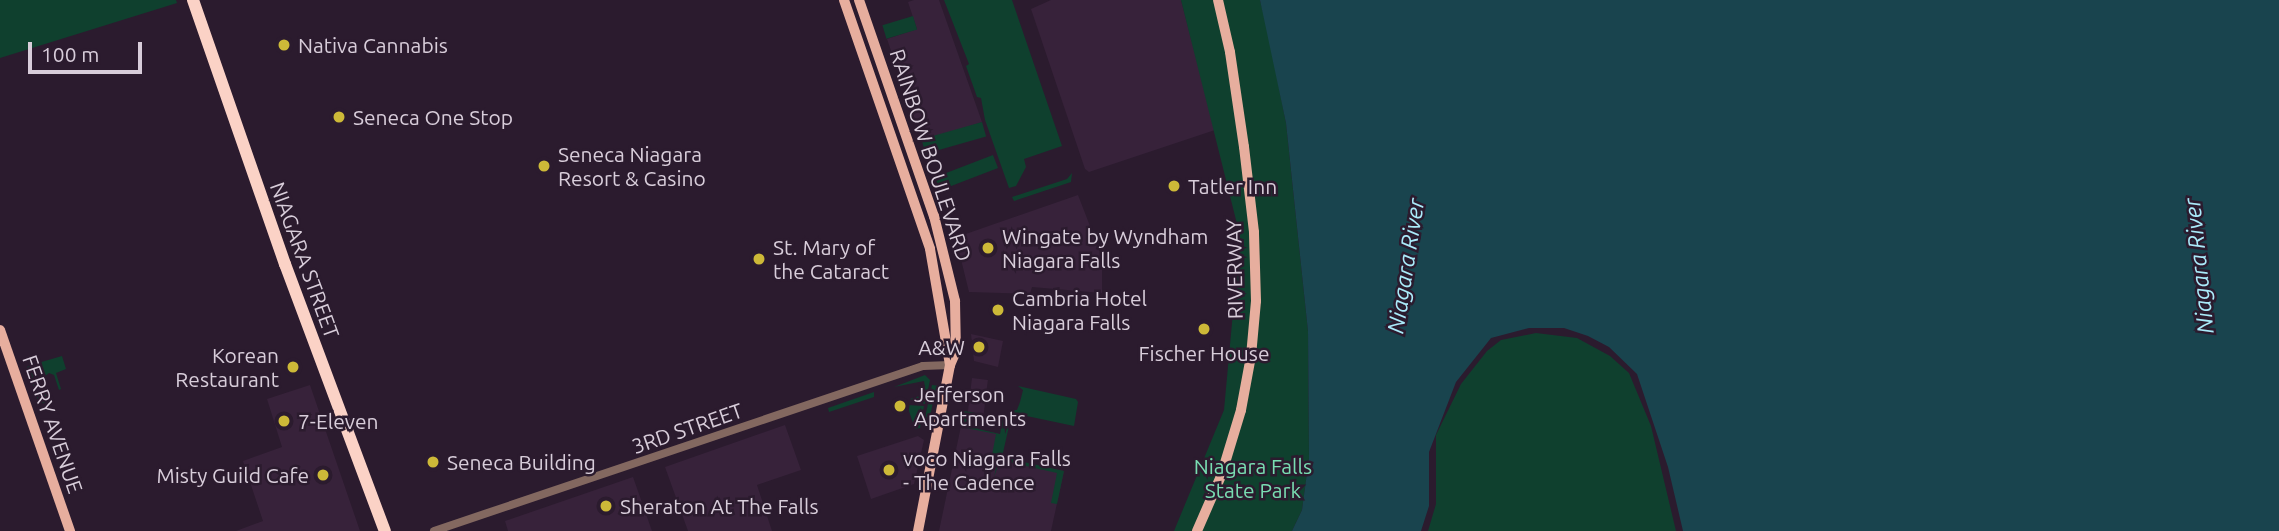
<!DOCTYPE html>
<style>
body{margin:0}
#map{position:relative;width:2279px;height:531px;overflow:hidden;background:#2b1b2e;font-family:Ubuntu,sans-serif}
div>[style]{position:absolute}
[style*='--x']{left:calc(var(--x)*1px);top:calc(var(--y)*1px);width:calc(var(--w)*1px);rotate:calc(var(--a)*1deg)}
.built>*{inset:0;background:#37223a;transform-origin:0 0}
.green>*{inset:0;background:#0f402e;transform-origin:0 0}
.water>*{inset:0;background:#19444e}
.minor>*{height:8px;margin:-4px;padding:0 4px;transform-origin:4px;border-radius:4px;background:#836860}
.major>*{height:10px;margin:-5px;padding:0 5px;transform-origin:5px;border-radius:5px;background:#e7ae9e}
.highway>*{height:12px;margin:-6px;padding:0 6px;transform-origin:6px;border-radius:6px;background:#fbd2c6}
.dots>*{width:19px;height:19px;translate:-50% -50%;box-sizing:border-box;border:4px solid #2b1b2e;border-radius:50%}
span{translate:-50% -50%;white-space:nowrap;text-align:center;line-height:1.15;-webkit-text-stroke:5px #2b1b2e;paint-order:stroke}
.poi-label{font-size:21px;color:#d8cdda}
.left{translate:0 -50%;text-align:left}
.right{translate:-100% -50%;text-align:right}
.street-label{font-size:21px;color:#d8cdda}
.park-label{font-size:21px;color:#79ddb2}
.water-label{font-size:23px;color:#aaebfa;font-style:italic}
.scale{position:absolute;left:28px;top:42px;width:114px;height:32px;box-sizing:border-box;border:4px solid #d8cdda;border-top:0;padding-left:9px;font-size:21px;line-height:24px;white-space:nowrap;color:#d8cdda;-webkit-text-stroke:5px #2b1b2e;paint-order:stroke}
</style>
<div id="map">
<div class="built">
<i style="clip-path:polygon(914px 0,939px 0,982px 122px,923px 143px,887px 39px,917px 29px,908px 2px)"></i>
<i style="clip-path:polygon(1051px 0,1181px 0,1215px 130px,1089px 172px,1085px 169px,1031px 9px)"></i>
<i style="clip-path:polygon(1078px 195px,1102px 257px,1102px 293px,1032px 287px,1030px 294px,969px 292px,957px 243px,960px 236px)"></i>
<i style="clip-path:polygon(971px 334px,1003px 341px,998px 367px,974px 361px)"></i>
<i style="left:972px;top:378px;width:16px;height:34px;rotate:7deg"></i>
<i style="clip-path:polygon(310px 385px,360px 531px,236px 531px,263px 521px,243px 461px,282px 447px,267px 399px)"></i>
<i style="clip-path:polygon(785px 425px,801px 470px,757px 485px,772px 531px,688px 531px,665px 467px)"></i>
<i style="clip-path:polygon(961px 426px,1000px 434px,996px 456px,1064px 471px,1051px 531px,939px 531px)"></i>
<i style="clip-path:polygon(918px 436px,924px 440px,914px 484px,871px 499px,857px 456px)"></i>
<i style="clip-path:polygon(633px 477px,652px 531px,508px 531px,505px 521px)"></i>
</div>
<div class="green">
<i style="clip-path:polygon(0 0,176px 0,177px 3px,0 58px)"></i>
<i style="clip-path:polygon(944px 0,1012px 0,1062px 146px,1024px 159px,1026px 167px,1016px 186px,1009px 188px,985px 120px,981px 98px,977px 97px,966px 66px,969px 64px)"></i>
<i style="clip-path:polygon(1181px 0,1260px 0,1267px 27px,1286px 123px,1308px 331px,1309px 458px,1302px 510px,1292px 531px,1174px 531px,1224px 410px,1240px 236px)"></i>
<i style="left:913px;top:16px;width:14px;height:32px;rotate:73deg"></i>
<i style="left:982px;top:122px;width:15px;height:63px;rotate:74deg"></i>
<i style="left:993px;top:155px;width:14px;height:62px;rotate:69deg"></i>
<i style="clip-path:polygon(1072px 173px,1071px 182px,1014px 201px,1012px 197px,1067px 179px)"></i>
<i style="clip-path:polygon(1536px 333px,1577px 338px,1610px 356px,1629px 373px,1651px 426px,1676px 531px,1428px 531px,1436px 504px,1436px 435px,1461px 384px,1487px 351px,1501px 340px)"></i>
<i style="clip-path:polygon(62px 356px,66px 369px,56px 373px,61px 389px,59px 390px,54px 375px,49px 373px,43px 378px,38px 363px)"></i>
<i style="clip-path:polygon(36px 364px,39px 371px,33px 374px,33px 380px,38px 396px,47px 394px,50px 401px,39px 404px,27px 367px)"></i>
<i style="clip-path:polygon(925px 375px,930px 380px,925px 404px,910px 399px,926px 394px,924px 381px,894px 387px)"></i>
<i style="clip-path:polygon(932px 385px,940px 386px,939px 393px,934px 396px,930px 418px,934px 421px,923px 427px)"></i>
<i style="clip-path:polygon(1018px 386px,1076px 399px,1078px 402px,1074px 426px,1012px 413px,1002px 457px,1064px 471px,1057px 504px,1051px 503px,1057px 473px,1000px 460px,994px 477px,998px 459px,992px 455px,996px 434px,961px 427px,964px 411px,981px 414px,978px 429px,1000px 434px,1004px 413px,1005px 434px,1013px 410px,1017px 410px,1020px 402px,1023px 390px)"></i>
<i style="clip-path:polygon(874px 392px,874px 397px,829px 412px,828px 408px)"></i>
<i style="clip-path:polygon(907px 405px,924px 406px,920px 428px,915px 429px)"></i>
</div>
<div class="water">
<i style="clip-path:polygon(1260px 0,2279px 0,2279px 531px,1683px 531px,1668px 467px,1637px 374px,1609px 347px,1588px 336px,1564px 328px,1529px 328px,1491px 338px,1456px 382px,1429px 452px,1429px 506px,1421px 531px,1292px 531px,1302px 510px,1309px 458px,1308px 331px,1286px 123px)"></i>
</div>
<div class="minor">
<i style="--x:434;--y:531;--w:516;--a:-18.65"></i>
<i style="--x:923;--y:366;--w:27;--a:-2"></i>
</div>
<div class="major">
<i style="--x:844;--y:0;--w:263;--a:70.9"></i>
<i style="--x:930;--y:249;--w:118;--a:80.2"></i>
<i style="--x:859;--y:0;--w:229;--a:70.9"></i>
<i style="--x:934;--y:216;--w:88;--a:76.1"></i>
<i style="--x:955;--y:301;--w:50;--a:88.9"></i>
<i style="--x:956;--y:351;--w:15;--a:113"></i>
<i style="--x:950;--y:365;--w:169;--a:100.9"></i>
<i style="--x:0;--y:330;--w:213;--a:70.8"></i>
<i style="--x:1197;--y:531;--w:60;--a:-66.4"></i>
<i style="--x:1221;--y:476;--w:69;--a:-73.1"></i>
<i style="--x:1241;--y:410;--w:55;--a:-79.5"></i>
<i style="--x:1251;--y:356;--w:55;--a:-84.8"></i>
<i style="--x:1256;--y:301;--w:69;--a:-91.7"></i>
<i style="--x:1254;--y:232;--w:86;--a:-96.7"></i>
<i style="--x:1244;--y:147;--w:96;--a:-98.4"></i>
<i style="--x:1230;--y:52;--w:53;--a:-103"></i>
</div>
<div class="highway">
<i style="--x:193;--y:0;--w:280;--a:70.8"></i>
<i style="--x:285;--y:264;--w:285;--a:69.5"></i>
</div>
<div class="dots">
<i style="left:284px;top:45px;background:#cdb938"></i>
<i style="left:339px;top:117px;background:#cdb938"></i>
<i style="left:544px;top:166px;background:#cdb938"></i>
<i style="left:1174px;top:186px;background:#cdb938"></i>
<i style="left:988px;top:248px;background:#cdb938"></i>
<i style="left:759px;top:259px;background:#cdb938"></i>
<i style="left:998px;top:310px;background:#cdb938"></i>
<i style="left:1204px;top:329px;background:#cdb938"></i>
<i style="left:979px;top:347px;background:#cdb938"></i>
<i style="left:293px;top:367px;background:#cdb938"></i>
<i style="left:900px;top:406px;background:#cdb938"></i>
<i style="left:284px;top:421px;background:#cdb938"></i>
<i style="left:433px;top:462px;background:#cdb938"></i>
<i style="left:889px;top:470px;background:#cdb938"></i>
<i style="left:323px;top:475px;background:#cdb938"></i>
<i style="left:606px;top:506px;background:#cdb938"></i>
</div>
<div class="poi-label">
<span class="left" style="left:298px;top:45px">Nativa Cannabis</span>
<span class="left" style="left:353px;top:117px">Seneca One Stop</span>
<span class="left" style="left:558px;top:166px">Seneca Niagara<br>Resort &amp; Casino</span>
<span class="left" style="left:1188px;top:186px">Tatler Inn</span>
<span class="left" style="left:1002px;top:248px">Wingate by Wyndham<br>Niagara Falls</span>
<span class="left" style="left:773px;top:259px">St. Mary of<br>the Cataract</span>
<span class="left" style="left:1012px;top:310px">Cambria Hotel<br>Niagara Falls</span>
<span class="right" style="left:965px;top:347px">A&amp;W</span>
<span style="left:1204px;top:353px">Fischer House</span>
<span class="right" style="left:279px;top:367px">Korean<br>Restaurant</span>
<span class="left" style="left:914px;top:406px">Jefferson<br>Apartments</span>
<span class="left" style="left:298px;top:421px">7-Eleven</span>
<span class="left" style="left:903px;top:470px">voco Niagara Falls<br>- The Cadence</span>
<span class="left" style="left:447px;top:462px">Seneca Building</span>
<span class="right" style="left:309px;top:475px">Misty Guild Cafe</span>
<span class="left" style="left:620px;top:506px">Sheraton At The Falls</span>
</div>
<div class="street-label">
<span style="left:931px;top:155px;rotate:72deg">RAINBOW BOULEVARD</span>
<span style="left:305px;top:260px;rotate:70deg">NIAGARA STREET</span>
<span style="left:1234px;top:269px;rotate:-91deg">RIVERWAY</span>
<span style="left:53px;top:424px;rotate:71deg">FERRY AVENUE</span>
<span style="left:687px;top:428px;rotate:-19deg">3RD STREET</span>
</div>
<div class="park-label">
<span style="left:1253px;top:478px">Niagara Falls<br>State Park</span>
</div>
<div class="water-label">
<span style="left:1406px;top:266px;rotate:-81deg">Niagara River</span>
<span style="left:2199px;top:266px;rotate:-96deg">Niagara River</span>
</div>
<div class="scale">100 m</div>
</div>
